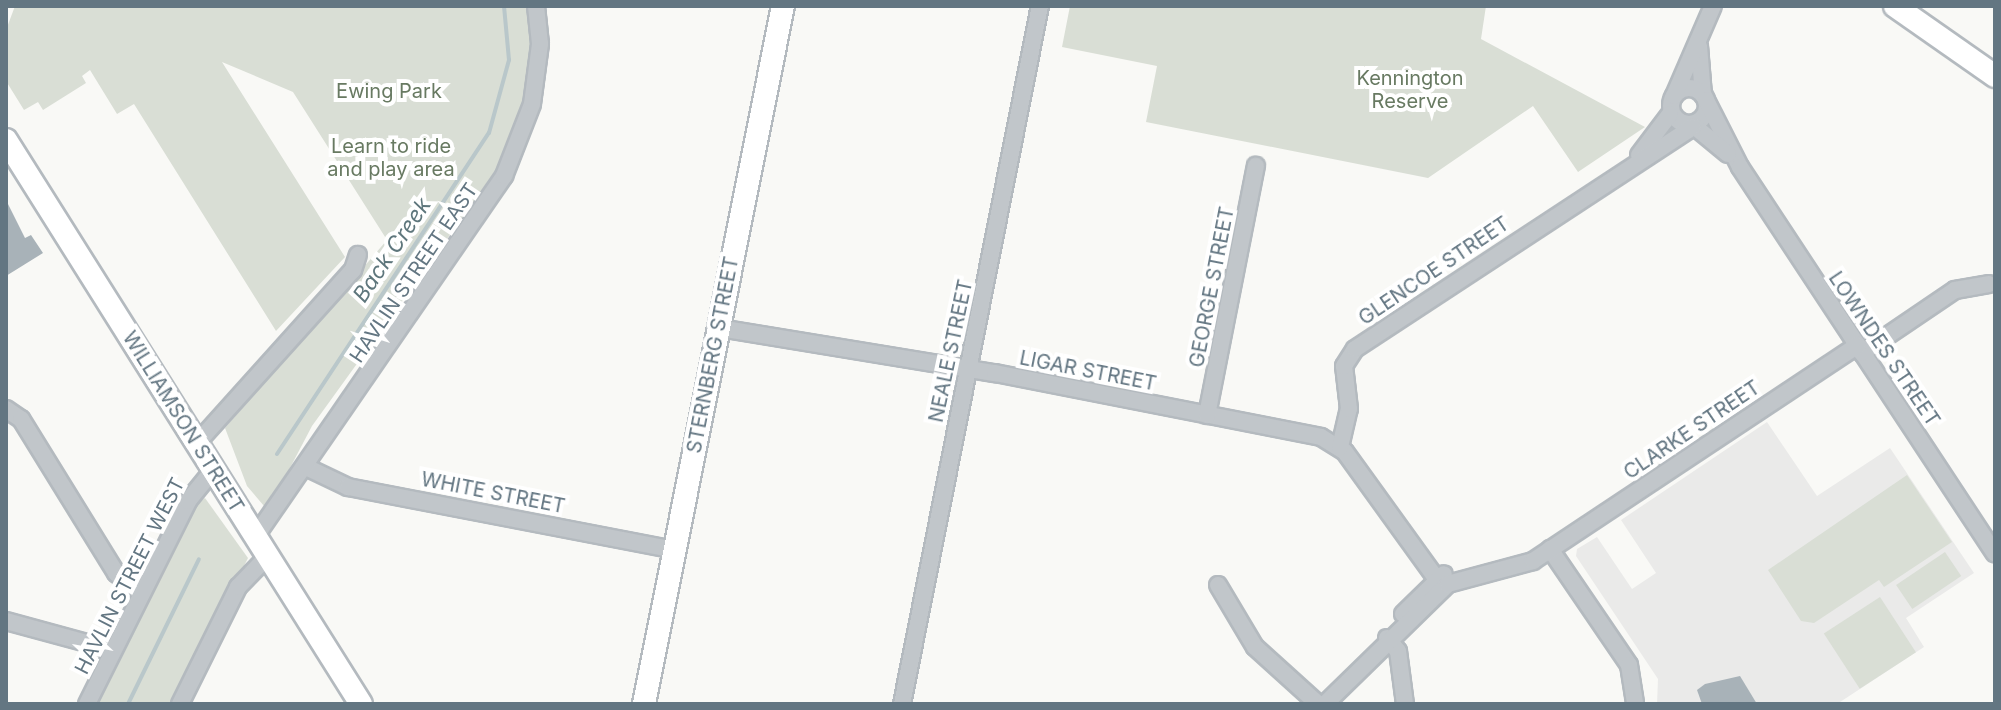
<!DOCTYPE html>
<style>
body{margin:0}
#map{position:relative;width:2001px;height:710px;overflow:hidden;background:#f9f9f6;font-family:Inter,sans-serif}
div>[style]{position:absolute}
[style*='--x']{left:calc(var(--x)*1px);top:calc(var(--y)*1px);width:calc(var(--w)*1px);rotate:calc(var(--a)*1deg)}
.built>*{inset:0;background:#eaeae9}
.green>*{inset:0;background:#d9ded5;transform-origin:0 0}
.stream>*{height:4px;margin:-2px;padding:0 2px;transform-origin:2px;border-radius:2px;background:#b9c7ca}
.building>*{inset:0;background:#a8b2b8}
.roads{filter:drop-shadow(2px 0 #b4babf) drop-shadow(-2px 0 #b4babf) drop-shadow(0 2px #b4babf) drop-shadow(0 -2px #b4babf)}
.street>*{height:16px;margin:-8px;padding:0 8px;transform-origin:8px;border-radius:8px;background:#c1c6ca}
.street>.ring{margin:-8px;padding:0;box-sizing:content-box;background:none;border:16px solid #c1c6ca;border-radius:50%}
.secondary>*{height:22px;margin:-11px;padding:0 11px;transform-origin:11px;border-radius:11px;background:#fff}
span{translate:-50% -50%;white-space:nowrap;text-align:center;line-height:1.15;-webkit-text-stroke:8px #fff;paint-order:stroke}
.park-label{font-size:20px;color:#687a62}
.street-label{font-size:20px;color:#637682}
.water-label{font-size:22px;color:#5e767c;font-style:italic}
.frame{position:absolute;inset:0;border:8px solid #637682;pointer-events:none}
</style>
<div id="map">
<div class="built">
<i style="clip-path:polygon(1767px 422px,1817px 496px,1890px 448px,1974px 573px,1906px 618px,1924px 647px,1837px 704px,1657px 704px,1658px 679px,1576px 556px,1577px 549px,1597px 537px,1632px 589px,1656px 573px,1621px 520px)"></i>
</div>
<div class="green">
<i style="clip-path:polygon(15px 6px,532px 6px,530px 104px,504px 160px,312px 426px,271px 504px,264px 506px,247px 486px,225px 428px,387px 240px,293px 92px,222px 62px,345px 257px,276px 331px,134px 104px,117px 114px,90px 70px,82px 76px,86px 83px,43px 110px,38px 102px,24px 110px,6px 81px,6px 30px)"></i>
<i style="clip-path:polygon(1070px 6px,1486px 6px,1481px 39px,1645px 127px,1578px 172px,1533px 106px,1428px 178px,1146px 122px,1157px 66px,1062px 47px)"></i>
<i style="clip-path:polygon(1907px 475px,1952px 542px,1884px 587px,1879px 580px,1814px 623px,1801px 621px,1768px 570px)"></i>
<i style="clip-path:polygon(205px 498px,248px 558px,175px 704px,94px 704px,192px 507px)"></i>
<i style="left:1945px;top:552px;width:29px;height:59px;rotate:56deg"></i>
<i style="left:1880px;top:597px;width:66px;height:67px;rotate:57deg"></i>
</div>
<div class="stream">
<i style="--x:277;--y:454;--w:385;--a:-56.6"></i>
<i style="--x:489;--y:133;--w:76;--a:-74.7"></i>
<i style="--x:509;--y:60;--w:54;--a:-95.3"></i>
<i style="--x:128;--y:704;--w:161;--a:-63.9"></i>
</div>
<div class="building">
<i style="clip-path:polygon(6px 200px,25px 238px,31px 235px,43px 253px,6px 276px)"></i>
<i style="clip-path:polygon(1740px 676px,1757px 704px,1702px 704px,1697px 690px,1705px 684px)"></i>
</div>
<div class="roads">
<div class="street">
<i style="--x:1699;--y:46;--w:49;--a:85.3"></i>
<i class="ring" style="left:1671px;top:88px;width:20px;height:20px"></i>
<i style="--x:1674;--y:96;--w:98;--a:-66.6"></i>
<i style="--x:1706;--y:100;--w:75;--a:63.1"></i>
<i style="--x:1740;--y:167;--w:463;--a:56.6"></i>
<i style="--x:1694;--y:126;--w:44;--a:39.5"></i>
<i style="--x:1639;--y:155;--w:51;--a:-52.9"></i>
<i style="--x:719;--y:328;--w:280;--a:9.3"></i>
<i style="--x:995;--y:373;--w:332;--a:11.1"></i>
<i style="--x:1321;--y:437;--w:28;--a:32"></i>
<i style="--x:1345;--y:452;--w:168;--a:54.2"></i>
<i style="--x:1862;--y:353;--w:112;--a:-34.1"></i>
<i style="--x:1955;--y:290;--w:34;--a:-10"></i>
<i style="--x:6;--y:409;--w:18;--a:34"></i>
<i style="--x:21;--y:419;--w:181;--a:58.3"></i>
<i style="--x:116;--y:573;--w:32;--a:39"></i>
<i style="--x:1207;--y:415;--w:254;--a:-78.9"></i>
<i style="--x:197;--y:443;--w:233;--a:-48"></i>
<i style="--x:353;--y:270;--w:16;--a:-72"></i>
<i style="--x:1340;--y:447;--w:39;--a:-77"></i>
<i style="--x:1349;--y:409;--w:43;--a:-96.6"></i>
<i style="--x:1344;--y:366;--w:20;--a:-57"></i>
<i style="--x:1355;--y:349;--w:404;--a:-33.3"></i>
<i style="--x:306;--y:467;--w:47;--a:25.5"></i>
<i style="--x:348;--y:487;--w:333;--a:10.9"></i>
<i style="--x:255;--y:537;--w:439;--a:-55.4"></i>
<i style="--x:504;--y:176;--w:77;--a:-68.7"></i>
<i style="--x:532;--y:104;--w:61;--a:-82.4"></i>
<i style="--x:540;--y:44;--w:38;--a:-96"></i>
<i style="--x:1550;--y:549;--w:140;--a:55.7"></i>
<i style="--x:1629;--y:665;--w:39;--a:81"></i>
<i style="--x:1218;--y:585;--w:72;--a:59.2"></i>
<i style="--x:1255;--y:647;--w:85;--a:42.1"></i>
<i style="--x:1403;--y:614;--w:57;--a:-44.3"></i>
<i style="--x:6;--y:621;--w:111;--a:15.2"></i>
<i style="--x:1387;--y:638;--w:17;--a:50"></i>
<i style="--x:1398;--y:651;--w:53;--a:82.5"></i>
<i style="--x:87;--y:704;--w:227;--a:-63.5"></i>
<i style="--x:188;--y:501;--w:40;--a:-51"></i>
<i style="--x:180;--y:704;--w:131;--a:-63.6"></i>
<i style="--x:238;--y:587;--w:43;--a:-45.9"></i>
<i style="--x:902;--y:704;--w:712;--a:-78.82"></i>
<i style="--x:1325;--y:704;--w:172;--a:-44.3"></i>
<i style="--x:1448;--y:584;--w:88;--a:-15.1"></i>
<i style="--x:1533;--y:561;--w:390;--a:-33.6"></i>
</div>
<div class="secondary">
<i style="--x:1895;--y:6;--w:122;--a:35"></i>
<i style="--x:6;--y:140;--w:666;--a:57.81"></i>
<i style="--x:644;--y:704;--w:712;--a:-78.74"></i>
</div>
</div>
<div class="park-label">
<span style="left:1410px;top:90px">Kennington<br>Reserve</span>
<span style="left:389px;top:91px">Ewing Park</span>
<span style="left:391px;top:158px">Learn to ride<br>and play area</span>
</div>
<div class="street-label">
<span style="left:1434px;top:271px;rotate:-34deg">GLENCOE STREET</span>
<span style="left:414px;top:273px;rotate:-56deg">HAVLIN STREET EAST</span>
<span style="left:1212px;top:287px;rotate:-79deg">GEORGE STREET</span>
<span style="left:1884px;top:349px;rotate:56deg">LOWNDES STREET</span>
<span style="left:951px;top:351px;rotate:-78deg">NEALE STREET</span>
<span style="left:713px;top:355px;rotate:-79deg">STERNBERG STREET</span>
<span style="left:1088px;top:371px;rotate:11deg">LIGAR STREET</span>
<span style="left:183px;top:422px;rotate:58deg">WILLIAMSON STREET</span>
<span style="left:1692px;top:430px;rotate:-34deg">CLARKE STREET</span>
<span style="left:493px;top:493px;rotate:11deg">WHITE STREET</span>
<span style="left:130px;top:576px;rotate:-63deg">HAVLIN STREET WEST</span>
</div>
<div class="water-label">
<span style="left:392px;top:250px;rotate:-56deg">Back Creek</span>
</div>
<div class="frame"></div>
</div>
